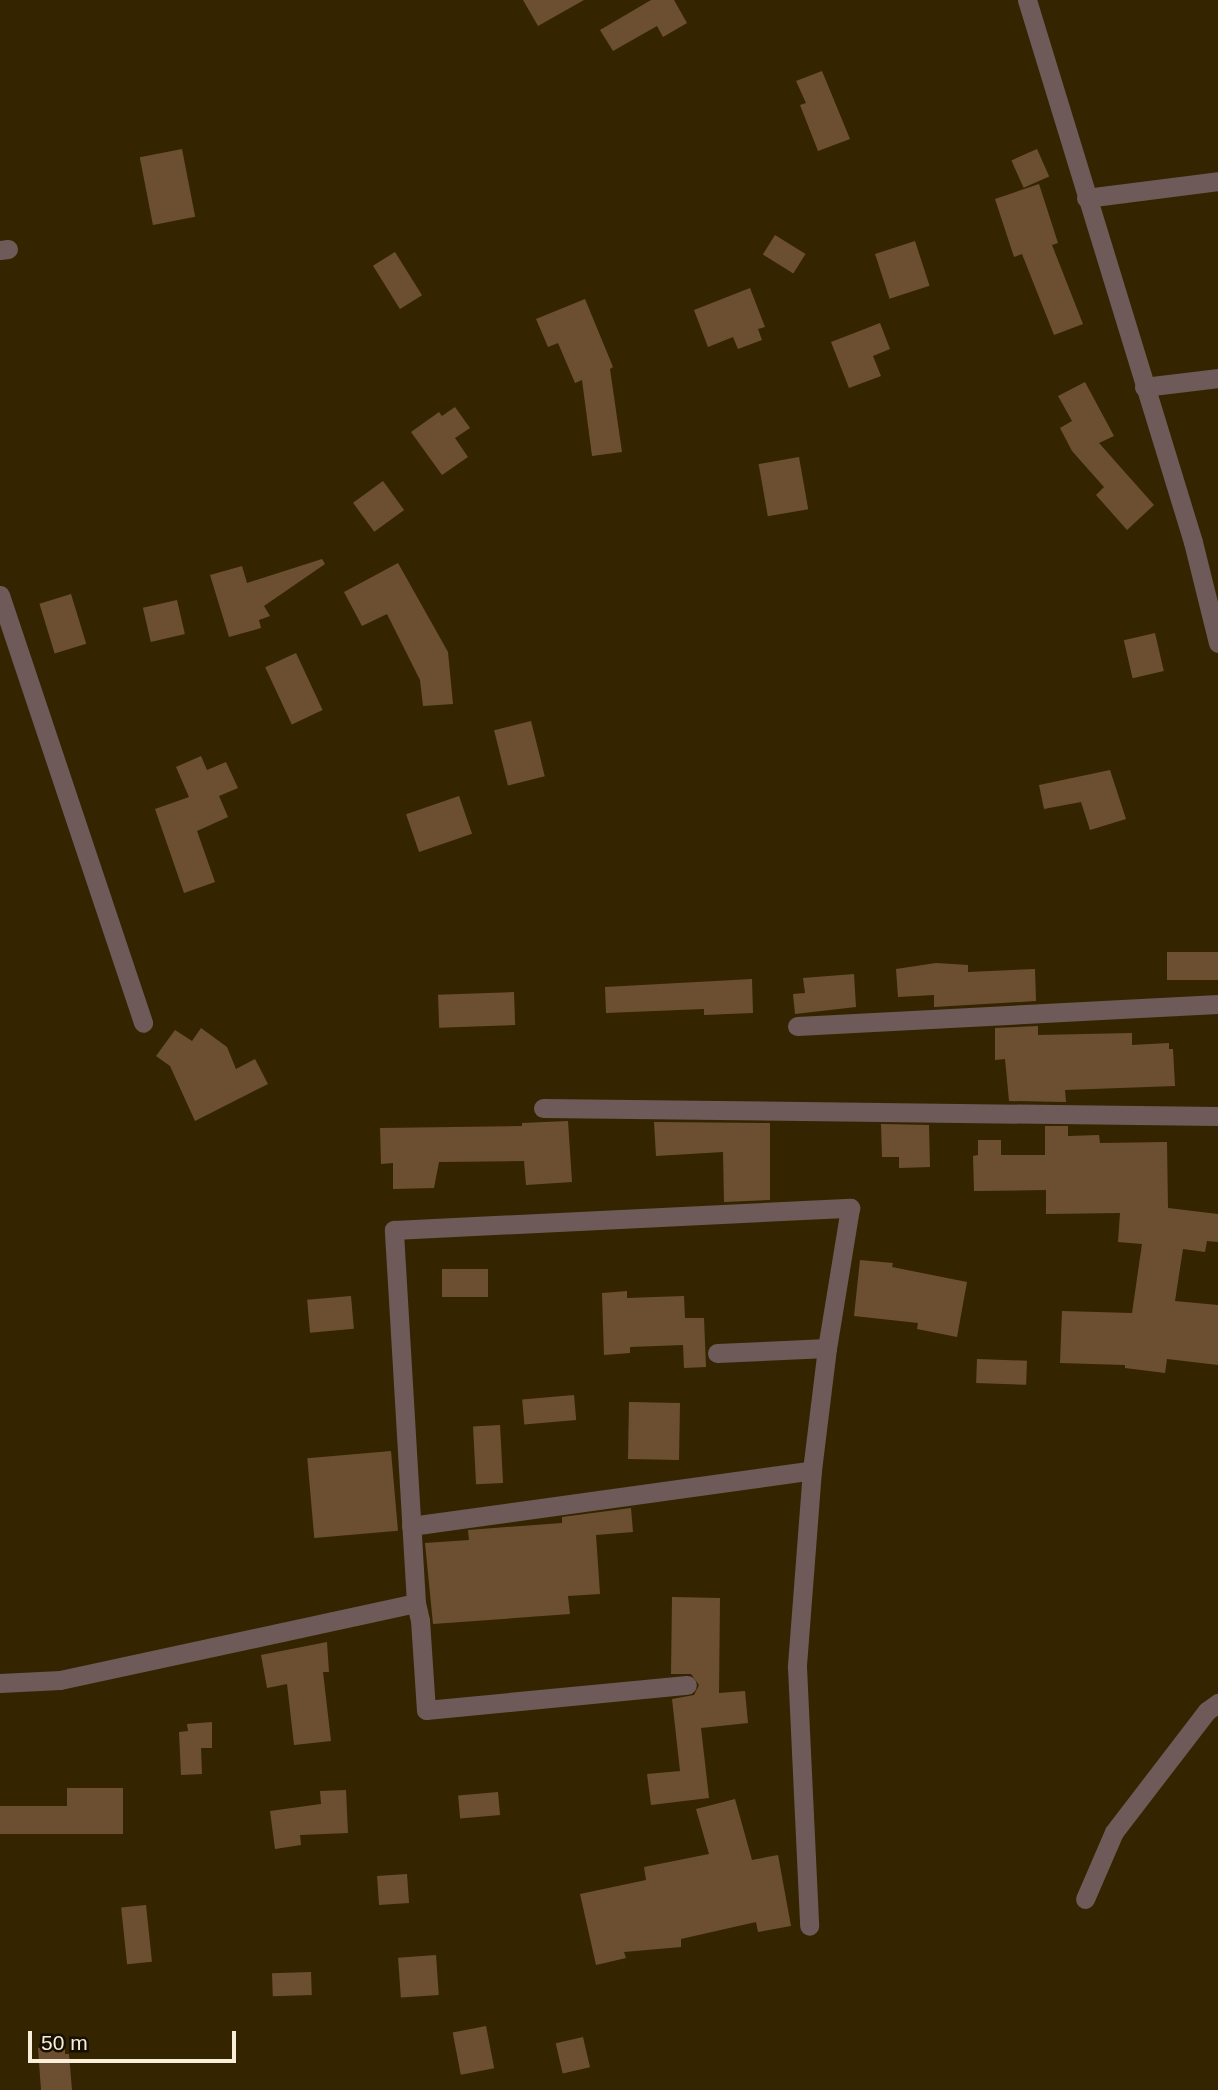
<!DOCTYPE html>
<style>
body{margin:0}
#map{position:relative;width:1218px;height:2090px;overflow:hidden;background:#342500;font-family:Arial,sans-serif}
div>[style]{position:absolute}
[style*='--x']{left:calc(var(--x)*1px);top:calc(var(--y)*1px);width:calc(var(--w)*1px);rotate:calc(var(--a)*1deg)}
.building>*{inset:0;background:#6c4f31;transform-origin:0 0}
.minor>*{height:19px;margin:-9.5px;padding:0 9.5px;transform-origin:9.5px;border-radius:9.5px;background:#6e5a58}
span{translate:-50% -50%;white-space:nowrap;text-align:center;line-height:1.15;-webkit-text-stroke:5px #160f02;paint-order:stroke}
.scale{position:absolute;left:28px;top:2031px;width:208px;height:32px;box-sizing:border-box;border:4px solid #f8eed9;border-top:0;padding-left:9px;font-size:21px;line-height:24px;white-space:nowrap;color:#f8eed9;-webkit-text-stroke:5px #160f02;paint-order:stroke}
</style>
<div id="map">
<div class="building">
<i style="clip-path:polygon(523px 0,584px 0,538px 26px)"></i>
<i style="clip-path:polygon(651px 0,674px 0,687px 23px,663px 37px,657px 26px,613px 51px,600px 30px)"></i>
<i style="clip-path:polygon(822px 71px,850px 139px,818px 151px,800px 105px,806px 103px,796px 81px)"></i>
<i style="left:182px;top:149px;width:69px;height:43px;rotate:79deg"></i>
<i style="left:1037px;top:149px;width:30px;height:28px;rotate:66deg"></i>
<i style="clip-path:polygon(1039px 184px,1058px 243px,1052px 245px,1083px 324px,1054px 335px,1022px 254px,1014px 257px,995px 199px)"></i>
<i style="left:775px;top:235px;width:36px;height:23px;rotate:32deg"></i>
<i style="left:915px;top:241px;width:47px;height:42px;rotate:72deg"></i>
<i style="left:395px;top:252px;width:51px;height:26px;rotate:58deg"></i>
<i style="clip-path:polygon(750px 288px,765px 327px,758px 329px,762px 340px,738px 349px,733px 337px,708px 347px,694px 310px)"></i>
<i style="clip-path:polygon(585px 299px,613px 367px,610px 369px,622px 452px,592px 456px,582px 380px,575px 383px,558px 343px,548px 347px,536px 319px)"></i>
<i style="clip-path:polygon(880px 323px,890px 349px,873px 356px,881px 376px,849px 388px,831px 342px)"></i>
<i style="clip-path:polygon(1085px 382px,1114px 436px,1099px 443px,1154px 505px,1127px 530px,1096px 495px,1104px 487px,1072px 451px,1060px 428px,1072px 421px,1058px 396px)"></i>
<i style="clip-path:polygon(455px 407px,470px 428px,455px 438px,468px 457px,442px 475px,411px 432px,439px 412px,442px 416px)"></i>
<i style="left:799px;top:457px;width:53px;height:41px;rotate:80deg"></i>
<i style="left:383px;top:481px;width:36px;height:37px;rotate:54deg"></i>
<i style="clip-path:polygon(322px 559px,325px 564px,264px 606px,270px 616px,259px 620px,261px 628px,229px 637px,210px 575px,242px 566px,247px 583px)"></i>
<i style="clip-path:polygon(398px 563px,448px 652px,453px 704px,423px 706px,420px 680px,387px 614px,362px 626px,344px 592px)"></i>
<i style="left:71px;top:594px;width:52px;height:33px;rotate:73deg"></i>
<i style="left:177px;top:600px;width:35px;height:35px;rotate:77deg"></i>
<i style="left:1155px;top:633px;width:39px;height:32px;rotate:77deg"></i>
<i style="left:296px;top:653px;width:63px;height:34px;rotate:65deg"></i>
<i style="left:531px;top:721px;width:57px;height:38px;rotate:76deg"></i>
<i style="clip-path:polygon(201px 756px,207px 770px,226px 762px,238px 788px,219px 796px,228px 817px,197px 831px,215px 882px,184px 893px,155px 809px,189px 797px,176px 767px)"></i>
<i style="clip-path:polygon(1110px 770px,1126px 819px,1090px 830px,1081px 802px,1044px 809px,1039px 785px)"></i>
<i style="left:459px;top:796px;width:40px;height:56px;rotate:71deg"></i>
<i style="left:1218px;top:952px;width:28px;height:51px;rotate:90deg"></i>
<i style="clip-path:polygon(936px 963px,968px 965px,968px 972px,1035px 969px,1036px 1001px,934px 1007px,934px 995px,898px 997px,896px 969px)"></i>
<i style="clip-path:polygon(854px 974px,856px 1007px,795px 1014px,793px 994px,805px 993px,803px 978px)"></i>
<i style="clip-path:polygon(752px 979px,753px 1013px,704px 1015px,704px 1009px,606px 1013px,605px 987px)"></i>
<i style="left:514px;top:992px;width:33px;height:76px;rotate:88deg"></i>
<i style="clip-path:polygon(1038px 1026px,1038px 1035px,1132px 1033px,1132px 1045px,1169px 1043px,1169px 1049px,1173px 1049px,1175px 1086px,1065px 1090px,1066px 1102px,1009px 1101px,1005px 1059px,995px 1060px,995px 1028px)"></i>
<i style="clip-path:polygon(201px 1028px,227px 1047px,236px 1069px,255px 1059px,268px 1084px,195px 1121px,170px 1066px,156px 1056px,175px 1030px,192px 1041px)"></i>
<i style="clip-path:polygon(568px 1121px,572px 1182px,526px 1185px,524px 1161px,439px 1162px,434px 1188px,393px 1189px,393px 1163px,381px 1164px,380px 1128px,522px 1126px,522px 1123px)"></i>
<i style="clip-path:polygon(654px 1122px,770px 1123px,770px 1200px,724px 1202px,723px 1152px,656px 1156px)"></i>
<i style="clip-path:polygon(881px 1124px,929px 1125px,930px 1167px,899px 1168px,899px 1157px,882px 1157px)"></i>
<i style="clip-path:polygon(1045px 1126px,1068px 1126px,1068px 1136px,1099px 1135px,1100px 1143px,1167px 1142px,1168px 1208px,1218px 1214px,1218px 1242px,1207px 1241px,1205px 1252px,1183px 1249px,1175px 1301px,1218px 1305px,1218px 1365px,1167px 1359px,1165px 1373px,1125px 1368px,1125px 1365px,1060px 1363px,1062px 1311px,1132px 1313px,1142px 1244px,1118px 1242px,1120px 1213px,1046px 1214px,1046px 1190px,974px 1191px,973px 1156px,978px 1155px,978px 1140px,1001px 1140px,1001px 1155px,1045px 1155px)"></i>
<i style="clip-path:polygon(860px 1260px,893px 1263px,892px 1267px,967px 1282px,957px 1337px,917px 1329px,918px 1323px,854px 1316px)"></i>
<i style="left:442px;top:1269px;width:46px;height:28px"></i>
<i style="clip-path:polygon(627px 1291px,627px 1298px,684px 1296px,685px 1318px,704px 1318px,706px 1367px,684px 1368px,683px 1345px,630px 1347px,630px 1353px,604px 1355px,602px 1293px)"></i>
<i style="left:351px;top:1296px;width:33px;height:44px;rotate:85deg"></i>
<i style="left:977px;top:1359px;width:50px;height:24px;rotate:2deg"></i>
<i style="left:574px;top:1395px;width:25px;height:52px;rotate:85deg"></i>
<i style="left:629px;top:1402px;width:51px;height:57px;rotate:1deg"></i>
<i style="left:500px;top:1425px;width:58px;height:27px;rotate:87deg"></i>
<i style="left:391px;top:1451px;width:80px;height:84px;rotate:85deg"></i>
<i style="clip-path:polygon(631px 1508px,633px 1532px,596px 1535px,600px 1594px,568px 1596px,570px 1614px,433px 1624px,425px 1543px,469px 1540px,468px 1530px,562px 1523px,562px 1517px)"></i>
<i style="clip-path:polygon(672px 1597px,720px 1598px,719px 1693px,745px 1691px,748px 1723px,701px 1728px,709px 1798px,651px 1805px,647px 1774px,680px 1771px,672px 1699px,694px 1695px,699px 1685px,691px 1674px,671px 1674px)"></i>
<i style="clip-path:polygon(327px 1642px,329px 1672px,323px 1672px,331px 1741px,294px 1745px,287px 1684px,267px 1688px,261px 1655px)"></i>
<i style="clip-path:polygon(212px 1722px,212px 1748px,201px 1748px,202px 1774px,181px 1775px,179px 1732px,188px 1731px,187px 1724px)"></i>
<i style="clip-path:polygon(67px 1788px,123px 1788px,123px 1834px,0 1834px,0 1806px,67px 1806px)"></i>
<i style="clip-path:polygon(346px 1790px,348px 1833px,300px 1835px,301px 1845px,275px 1849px,270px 1811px,321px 1804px,320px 1791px)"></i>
<i style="left:498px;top:1792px;width:23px;height:40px;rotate:85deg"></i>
<i style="clip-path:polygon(735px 1799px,752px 1860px,778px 1855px,791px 1926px,758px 1932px,756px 1922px,681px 1939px,681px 1947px,624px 1952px,626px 1958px,596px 1965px,580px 1894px,646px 1880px,644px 1867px,709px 1854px,696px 1809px)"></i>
<i style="left:407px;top:1874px;width:29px;height:30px;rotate:86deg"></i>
<i style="left:146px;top:1905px;width:57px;height:25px;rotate:84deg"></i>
<i style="left:436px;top:1955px;width:40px;height:38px;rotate:86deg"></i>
<i style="left:311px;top:1972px;width:23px;height:39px;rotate:88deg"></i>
<i style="left:486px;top:2026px;width:43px;height:34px;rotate:79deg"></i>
<i style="left:583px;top:2037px;width:31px;height:28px;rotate:77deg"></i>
<i style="clip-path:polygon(65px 2047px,65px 2054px,69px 2054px,72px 2090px,41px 2090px,38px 2048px)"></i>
</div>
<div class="minor">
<i style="--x:1027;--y:0;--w:567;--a:72.97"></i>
<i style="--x:1193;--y:542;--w:104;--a:76.1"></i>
<i style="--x:1086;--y:198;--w:133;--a:-7.3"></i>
<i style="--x:0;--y:250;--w:8;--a:-7"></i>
<i style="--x:1144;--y:387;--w:75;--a:-6.9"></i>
<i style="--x:0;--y:595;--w:451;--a:71.5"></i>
<i style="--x:797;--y:1026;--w:422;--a:-3"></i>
<i style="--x:543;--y:1108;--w:675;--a:0.68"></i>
<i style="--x:717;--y:1353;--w:110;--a:-2.6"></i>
<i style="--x:411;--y:1526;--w:405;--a:-7.9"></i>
<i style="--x:416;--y:1603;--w:17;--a:77"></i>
<i style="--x:420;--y:1620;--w:90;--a:86.2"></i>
<i style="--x:426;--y:1710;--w:262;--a:-5.5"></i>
<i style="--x:0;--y:1683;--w:60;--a:-2.9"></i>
<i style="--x:60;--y:1680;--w:364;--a:-12.2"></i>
<i style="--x:416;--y:1603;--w:374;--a:-93.4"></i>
<i style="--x:394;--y:1230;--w:457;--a:-2.8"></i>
<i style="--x:850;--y:1208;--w:142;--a:99.3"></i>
<i style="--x:827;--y:1348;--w:123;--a:97"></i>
<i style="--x:812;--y:1470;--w:198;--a:94.4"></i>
<i style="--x:797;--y:1667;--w:259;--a:87.3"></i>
<i style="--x:1085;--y:1899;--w:73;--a:-66.6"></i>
<i style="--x:1114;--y:1832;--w:153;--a:-52.5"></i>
<i style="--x:1207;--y:1711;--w:14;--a:-36"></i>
</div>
<div class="scale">50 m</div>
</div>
